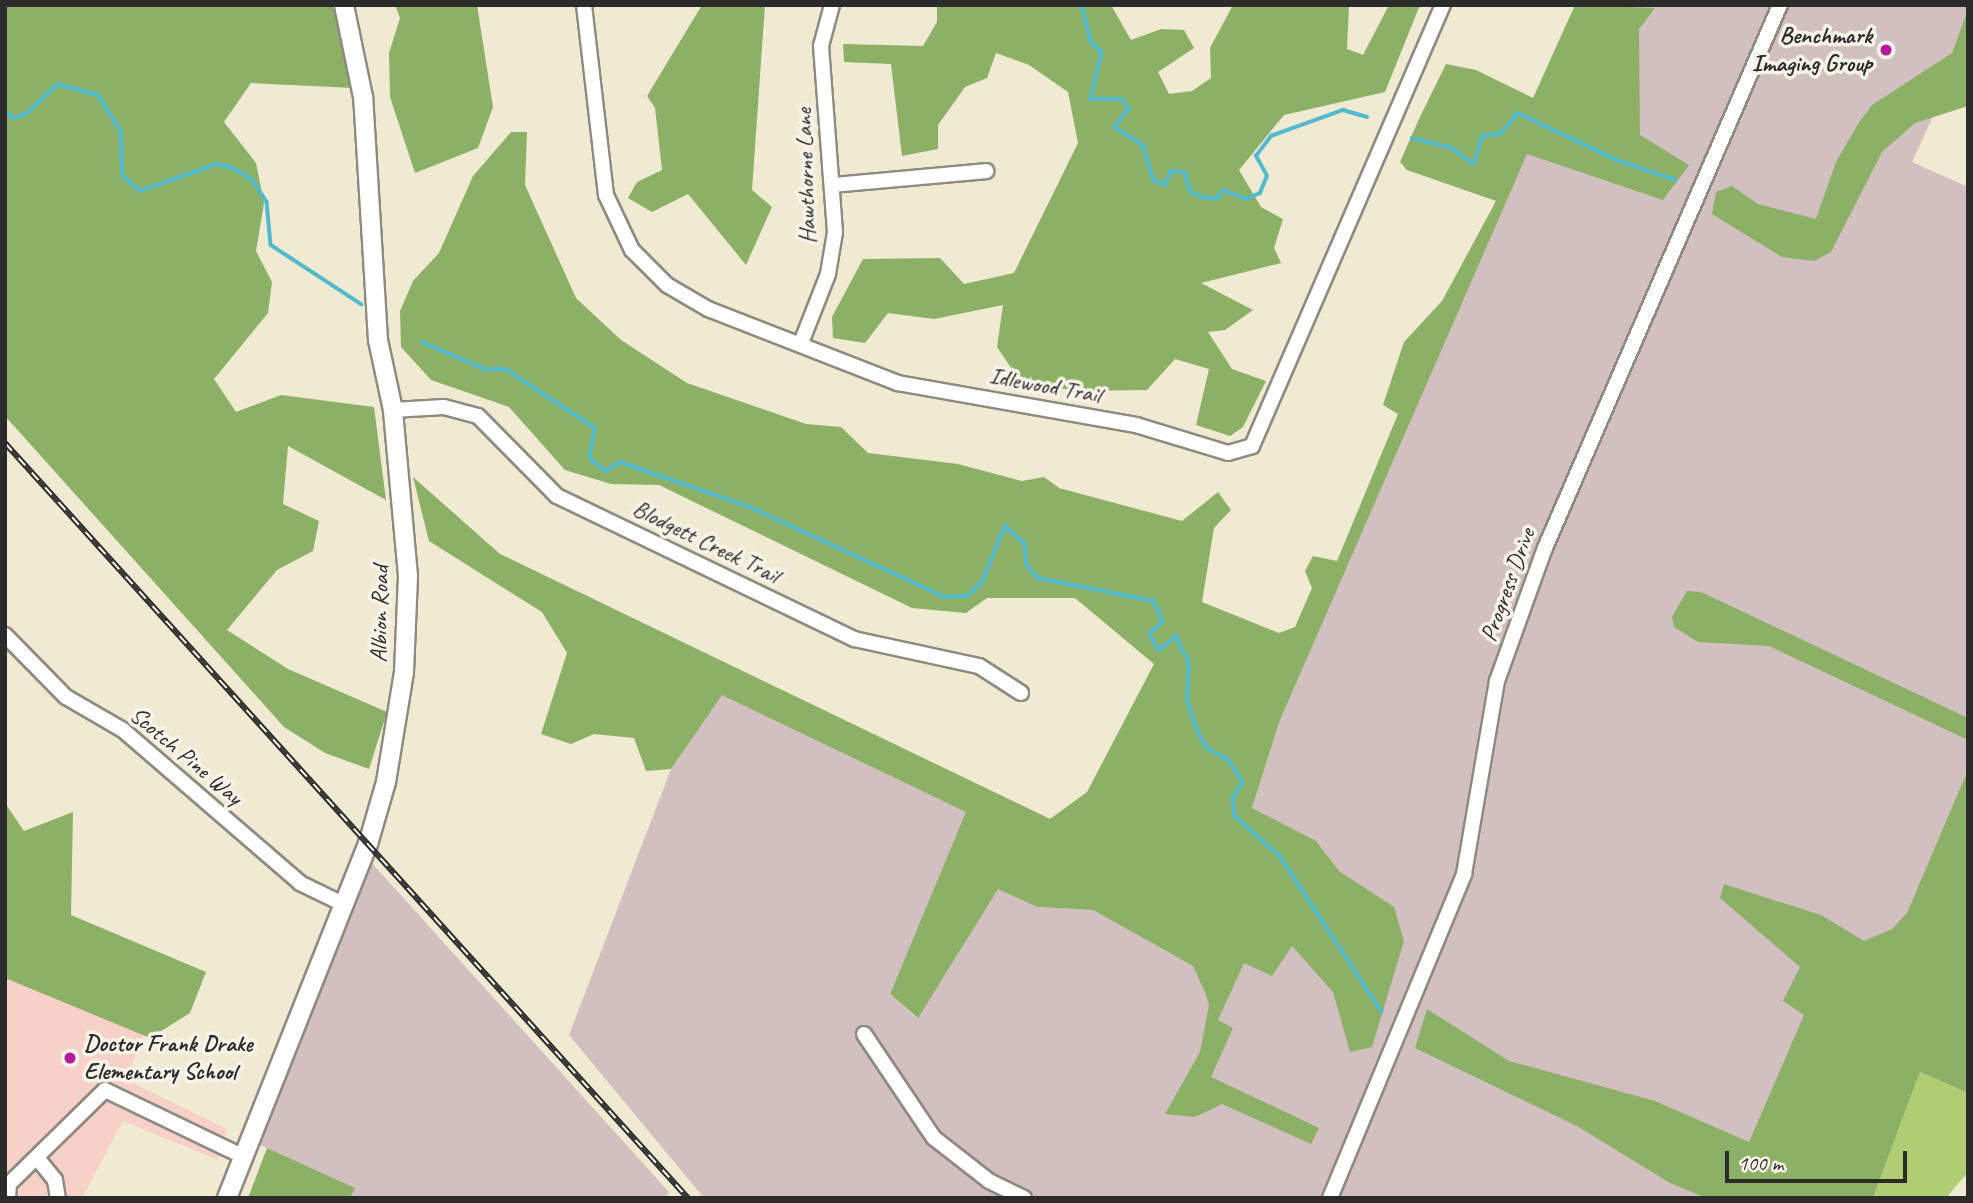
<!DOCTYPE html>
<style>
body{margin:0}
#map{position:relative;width:1973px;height:1203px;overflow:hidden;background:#f1ead3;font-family:Caveat,sans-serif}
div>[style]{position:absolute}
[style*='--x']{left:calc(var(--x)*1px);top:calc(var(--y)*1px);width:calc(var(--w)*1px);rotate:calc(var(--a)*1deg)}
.built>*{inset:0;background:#f7d1c7}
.industrial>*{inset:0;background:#d2bfc0}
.green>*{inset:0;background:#b0cd74}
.forest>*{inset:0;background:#8cb066}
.stream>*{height:3.5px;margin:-1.75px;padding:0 1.75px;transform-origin:1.75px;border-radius:1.75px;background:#51bace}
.roads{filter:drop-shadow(2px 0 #8e8a7f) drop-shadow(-2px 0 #8e8a7f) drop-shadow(0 2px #8e8a7f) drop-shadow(0 -2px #8e8a7f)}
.minor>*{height:14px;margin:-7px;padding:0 7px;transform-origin:7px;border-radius:7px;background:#fff}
.tertiary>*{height:18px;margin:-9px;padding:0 9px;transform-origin:9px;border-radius:9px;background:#fff}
.rail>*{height:6px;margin-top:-3px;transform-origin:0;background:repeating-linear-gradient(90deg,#f7f3e8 0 10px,#2b2b2b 0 20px);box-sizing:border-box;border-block:2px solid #2b2b2b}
.dots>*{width:19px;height:19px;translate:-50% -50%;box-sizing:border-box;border:4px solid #f7f3e8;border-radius:50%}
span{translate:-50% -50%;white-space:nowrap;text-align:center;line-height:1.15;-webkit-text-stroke:7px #f7f3e8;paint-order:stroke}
.poi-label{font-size:24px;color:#2b2b2b;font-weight:700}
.right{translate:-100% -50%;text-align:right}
.left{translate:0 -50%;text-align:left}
.street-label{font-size:24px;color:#2b2b2b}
.frame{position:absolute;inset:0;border:7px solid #2b2b2b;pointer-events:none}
.scale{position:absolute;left:1725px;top:1151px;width:182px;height:32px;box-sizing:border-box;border:4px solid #2b2b2b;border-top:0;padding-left:9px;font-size:21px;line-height:24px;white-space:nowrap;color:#2b2b2b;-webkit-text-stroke:5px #f7f3e8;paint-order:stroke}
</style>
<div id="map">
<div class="built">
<i style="clip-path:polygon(5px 938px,155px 1001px,127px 1080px,227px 1129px,218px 1160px,123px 1121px,82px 1198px,5px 1198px)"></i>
</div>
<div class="industrial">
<i style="clip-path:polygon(1587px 5px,1968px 5px,1968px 40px,1912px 162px,1968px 187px,1968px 818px,1805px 1198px,704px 1198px,569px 1035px,671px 769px,722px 694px,967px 812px,890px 994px,917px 1018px,998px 888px,1037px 907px,1093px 910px,1211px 976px,1252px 808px,1280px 720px)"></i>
<i style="clip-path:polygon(370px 861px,669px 1192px,665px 1198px,350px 1198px,354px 1188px,256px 1143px)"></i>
</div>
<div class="green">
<i style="clip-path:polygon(1920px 1072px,1968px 1093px,1968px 1172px,1946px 1198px,1873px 1198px)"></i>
</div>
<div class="forest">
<i style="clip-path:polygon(5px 5px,340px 5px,354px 88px,251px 83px,224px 122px,256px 163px,264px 203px,256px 251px,272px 282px,268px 313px,214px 379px,236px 412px,281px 395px,374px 407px,386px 500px,288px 446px,283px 504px,319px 521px,313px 551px,277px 570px,227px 630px,288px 669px,387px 712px,369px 769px,325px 753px,284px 727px,5px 416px)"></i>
<i style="clip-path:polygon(395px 5px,477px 5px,493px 107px,478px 148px,415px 173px,390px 97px,389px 53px,400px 18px)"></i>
<i style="clip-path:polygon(702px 5px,765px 5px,752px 190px,772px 207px,746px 265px,688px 194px,652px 212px,628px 198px,637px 182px,662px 170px,655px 108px,647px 96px)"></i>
<i style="clip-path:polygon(937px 5px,1111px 5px,1131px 40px,1161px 29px,1184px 30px,1194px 48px,1158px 72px,1169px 94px,1192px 91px,1211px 78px,1210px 48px,1233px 5px,1349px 5px,1347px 49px,1363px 55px,1389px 5px,1420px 5px,1385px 92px,1284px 115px,1239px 170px,1261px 207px,1283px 219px,1274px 248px,1281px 263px,1201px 283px,1253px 310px,1225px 330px,1208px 332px,1232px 369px,1266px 381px,1243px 427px,1230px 436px,1196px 425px,1209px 369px,1175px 359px,1147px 390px,1076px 391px,1020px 381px,997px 347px,1003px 305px,934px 319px,888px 313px,865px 343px,833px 338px,832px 317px,863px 259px,940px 258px,964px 284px,1014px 273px,1078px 143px,1068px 92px,1029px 65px,996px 53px,987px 78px,965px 87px,938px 125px,938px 149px,902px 156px,891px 64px,844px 62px,843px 44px,923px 46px,937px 22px)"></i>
<i style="clip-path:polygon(1575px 5px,1655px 8px,1639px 29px,1640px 135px,1689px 165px,1663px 200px,1527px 154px,1280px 720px,1252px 808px,1316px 841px,1339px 871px,1394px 907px,1404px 941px,1372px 1047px,1350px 1052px,1333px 992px,1292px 946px,1272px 976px,1244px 963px,1218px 1020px,1233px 1028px,1211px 1077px,1319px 1128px,1311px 1144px,1222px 1104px,1195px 1117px,1165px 1114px,1200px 1052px,1209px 1005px,1205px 992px,1193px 966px,1093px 910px,1037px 907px,998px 889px,918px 1018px,890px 994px,966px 812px,722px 695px,671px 769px,646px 771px,634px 738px,594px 734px,571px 744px,541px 734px,567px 653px,542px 612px,429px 541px,413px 477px,500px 554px,1050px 819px,1087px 792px,1154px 664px,1075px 598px,987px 598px,966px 613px,912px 608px,659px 485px,611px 484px,565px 470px,509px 407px,431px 380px,401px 347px,400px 311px,413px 281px,439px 253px,473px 176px,511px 132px,527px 132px,525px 185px,576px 298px,621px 340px,687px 383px,806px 424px,841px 427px,868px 453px,958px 464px,1022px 481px,1044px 477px,1059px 488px,1182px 521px,1218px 492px,1231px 510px,1214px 528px,1202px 602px,1279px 633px,1295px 627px,1312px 588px,1305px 571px,1313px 556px,1337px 561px,1398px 414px,1383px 405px,1404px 342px,1442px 301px,1496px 201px,1407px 170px,1400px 162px,1419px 119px,1446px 64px,1476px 70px,1533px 98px)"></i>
<i style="clip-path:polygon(1968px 10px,1968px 106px,1915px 123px,1882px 152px,1831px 252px,1814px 261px,1782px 257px,1712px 214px,1716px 192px,1732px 186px,1758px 204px,1816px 219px,1836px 162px,1858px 124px,1872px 105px,1952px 53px)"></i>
<i style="clip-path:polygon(1687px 591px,1701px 592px,1968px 718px,1968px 740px,1769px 646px,1698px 642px,1674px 627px,1672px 617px)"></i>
<i style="clip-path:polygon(1968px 770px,1968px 1093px,1920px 1072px,1873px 1198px,1706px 1198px,1670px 1183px,1577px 1126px,1415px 1048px,1427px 1009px,1509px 1061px,1655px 1101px,1749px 1142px,1804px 1015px,1783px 1001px,1800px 967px,1720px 898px,1724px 884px,1821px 915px,1864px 941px,1892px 929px,1907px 913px)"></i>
<i style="clip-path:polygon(5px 803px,24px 831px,73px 812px,71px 915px,206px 972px,190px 1013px,150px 1038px,5px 978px)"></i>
<i style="clip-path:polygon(267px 1148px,355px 1188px,350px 1198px,248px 1198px)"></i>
</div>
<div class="stream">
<i style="--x:1082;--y:5;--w:38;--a:76"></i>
<i style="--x:1091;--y:42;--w:15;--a:42"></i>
<i style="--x:1102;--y:52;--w:48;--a:103.2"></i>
<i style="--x:1091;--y:99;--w:31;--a:0"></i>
<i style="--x:1122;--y:99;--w:12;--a:55"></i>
<i style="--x:1129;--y:109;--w:23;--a:128"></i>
<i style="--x:1115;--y:127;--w:33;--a:33"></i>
<i style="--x:1143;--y:145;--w:37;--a:73"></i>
<i style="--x:1154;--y:180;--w:12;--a:24"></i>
<i style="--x:1165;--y:185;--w:15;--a:-67"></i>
<i style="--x:1171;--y:171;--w:14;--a:4"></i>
<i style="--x:1185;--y:172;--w:20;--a:75"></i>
<i style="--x:1190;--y:191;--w:13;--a:27"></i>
<i style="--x:1202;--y:197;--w:16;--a:4"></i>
<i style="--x:1218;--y:198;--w:9;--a:-58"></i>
<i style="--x:1223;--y:190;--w:25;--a:21"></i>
<i style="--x:1246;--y:199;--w:15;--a:-23"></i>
<i style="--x:1260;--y:193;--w:18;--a:-68"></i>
<i style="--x:1267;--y:176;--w:23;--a:-119"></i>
<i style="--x:1256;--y:156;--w:25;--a:-53"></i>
<i style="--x:1271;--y:136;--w:77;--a:-19.9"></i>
<i style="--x:1343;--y:110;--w:25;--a:16"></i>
<i style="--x:5;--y:111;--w:12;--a:35"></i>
<i style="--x:15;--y:118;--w:12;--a:-20"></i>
<i style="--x:26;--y:114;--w:44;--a:-43.2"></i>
<i style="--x:58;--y:84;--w:41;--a:15.4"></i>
<i style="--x:98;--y:95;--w:43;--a:57.4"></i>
<i style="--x:121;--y:131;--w:45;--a:87.5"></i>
<i style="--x:123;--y:176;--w:23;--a:41"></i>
<i style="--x:140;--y:191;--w:82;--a:-19.3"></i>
<i style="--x:217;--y:164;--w:16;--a:14"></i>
<i style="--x:233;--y:168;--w:22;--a:30"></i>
<i style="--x:252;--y:179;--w:27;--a:57"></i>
<i style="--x:267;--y:202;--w:43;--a:84.7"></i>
<i style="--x:271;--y:245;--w:108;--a:33.2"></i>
<i style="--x:1412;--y:138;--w:41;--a:14"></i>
<i style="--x:1452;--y:148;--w:27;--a:36"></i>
<i style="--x:1474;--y:164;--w:29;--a:-74"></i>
<i style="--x:1482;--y:136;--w:19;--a:-9"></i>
<i style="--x:1501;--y:133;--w:26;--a:-50"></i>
<i style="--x:1518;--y:113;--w:110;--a:25.4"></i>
<i style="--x:1617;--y:160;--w:62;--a:18.7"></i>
<i style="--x:422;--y:342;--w:69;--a:23.2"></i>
<i style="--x:485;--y:369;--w:21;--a:0"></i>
<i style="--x:506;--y:369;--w:107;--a:33.5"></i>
<i style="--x:595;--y:428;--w:30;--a:99"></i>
<i style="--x:590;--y:458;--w:20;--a:41"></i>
<i style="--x:605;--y:471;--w:17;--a:-31"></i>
<i style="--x:620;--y:462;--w:135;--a:19"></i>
<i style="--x:748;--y:506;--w:217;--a:24.8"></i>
<i style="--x:945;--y:597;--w:22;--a:-3"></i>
<i style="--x:967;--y:596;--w:21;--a:-43"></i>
<i style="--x:982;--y:582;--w:61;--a:-67.7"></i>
<i style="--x:1005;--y:526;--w:27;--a:42"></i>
<i style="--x:1025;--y:544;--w:21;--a:85"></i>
<i style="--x:1027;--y:565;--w:17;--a:50"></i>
<i style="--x:1038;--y:578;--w:118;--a:11.2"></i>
<i style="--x:1154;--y:601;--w:23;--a:67"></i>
<i style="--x:1163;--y:622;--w:18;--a:137"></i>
<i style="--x:1150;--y:634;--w:18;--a:61"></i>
<i style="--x:1159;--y:650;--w:22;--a:-39"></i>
<i style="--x:1176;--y:636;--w:30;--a:64"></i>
<i style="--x:1189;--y:663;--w:38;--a:92"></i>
<i style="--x:1188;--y:701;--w:28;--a:73"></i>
<i style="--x:1196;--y:728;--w:23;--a:61"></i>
<i style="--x:1207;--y:748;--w:24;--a:28"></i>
<i style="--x:1228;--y:759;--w:27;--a:57"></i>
<i style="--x:1243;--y:782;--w:20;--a:120"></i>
<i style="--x:1233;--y:799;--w:17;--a:83"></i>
<i style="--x:1235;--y:816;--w:60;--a:41.6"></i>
<i style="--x:1280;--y:856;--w:186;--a:56.8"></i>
</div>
<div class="roads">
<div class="minor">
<i style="--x:584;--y:5;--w:191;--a:83.4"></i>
<i style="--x:606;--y:195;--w:61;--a:64.7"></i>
<i style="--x:632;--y:250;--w:49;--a:45"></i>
<i style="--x:667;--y:285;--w:48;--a:30.3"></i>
<i style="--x:708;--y:309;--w:204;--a:21.3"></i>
<i style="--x:898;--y:383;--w:242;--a:10"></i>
<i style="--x:1136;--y:425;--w:96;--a:16.9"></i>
<i style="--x:1228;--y:453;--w:25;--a:-16"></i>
<i style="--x:1252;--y:446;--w:481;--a:-66.6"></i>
<i style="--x:833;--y:185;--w:154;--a:-5.2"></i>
<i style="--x:801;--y:343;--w:74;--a:-68.6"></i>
<i style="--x:828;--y:274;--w:43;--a:-80.5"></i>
<i style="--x:835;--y:232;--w:187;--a:-94.3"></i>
<i style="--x:821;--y:46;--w:42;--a:-75"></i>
<i style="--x:393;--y:410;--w:51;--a:-3.4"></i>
<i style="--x:444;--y:407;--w:35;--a:15"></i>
<i style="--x:478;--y:416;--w:112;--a:45.4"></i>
<i style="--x:557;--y:496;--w:330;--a:25.7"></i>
<i style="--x:854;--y:639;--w:128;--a:12.2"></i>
<i style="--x:979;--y:666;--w:50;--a:32.7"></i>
<i style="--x:5;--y:635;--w:87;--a:45.5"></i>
<i style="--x:66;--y:697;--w:66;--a:30.1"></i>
<i style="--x:123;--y:730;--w:234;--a:40.8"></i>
<i style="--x:300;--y:883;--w:50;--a:26.1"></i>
<i style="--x:864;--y:1034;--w:125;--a:56.1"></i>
<i style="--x:934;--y:1138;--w:70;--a:38"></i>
<i style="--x:989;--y:1181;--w:39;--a:26"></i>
<i style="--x:38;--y:1159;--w:27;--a:51"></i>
<i style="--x:55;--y:1180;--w:18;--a:81"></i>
<i style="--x:8;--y:1198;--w:14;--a:-86"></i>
<i style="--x:9;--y:1184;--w:134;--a:-44.4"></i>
<i style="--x:105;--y:1090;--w:154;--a:25.7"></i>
<i style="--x:1330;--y:1198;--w:351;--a:-67.5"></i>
<i style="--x:1464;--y:874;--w:196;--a:-80.3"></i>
<i style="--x:1497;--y:681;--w:141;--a:-70.2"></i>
<i style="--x:1545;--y:548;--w:592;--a:-66.6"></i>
</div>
<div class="tertiary">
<i style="--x:227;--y:1198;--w:381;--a:-68.3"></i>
<i style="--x:368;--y:844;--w:65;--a:-73.8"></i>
<i style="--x:386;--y:782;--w:111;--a:-80.7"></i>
<i style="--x:404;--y:672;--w:96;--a:-87.6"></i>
<i style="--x:408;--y:576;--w:167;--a:-95.2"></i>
<i style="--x:393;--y:410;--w:72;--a:-102.1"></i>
<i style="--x:378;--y:340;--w:243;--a:-93.5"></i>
<i style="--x:363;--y:97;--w:94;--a:-101.7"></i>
</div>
</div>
<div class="rail">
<i style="--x:5;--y:443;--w:1018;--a:47.87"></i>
</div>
<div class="dots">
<i style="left:1886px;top:50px;background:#b5179e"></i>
<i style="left:70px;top:1058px;background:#b5179e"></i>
</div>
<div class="poi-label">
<span class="right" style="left:1872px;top:50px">Benchmark<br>Imaging Group</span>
<span class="left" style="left:84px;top:1058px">Doctor Frank Drake<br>Elementary School</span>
</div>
<div class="street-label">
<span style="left:806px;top:176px;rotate:-92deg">Hawthorne Lane</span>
<span style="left:1045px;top:386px;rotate:10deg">Idlewood Trail</span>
<span style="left:706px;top:542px;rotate:26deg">Blodgett Creek Trail</span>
<span style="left:1508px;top:585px;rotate:-70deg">Progress Drive</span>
<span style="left:380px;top:614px;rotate:-89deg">Albion Road</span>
<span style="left:186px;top:756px;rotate:40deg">Scotch Pine Way</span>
</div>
<div class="frame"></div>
<div class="scale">100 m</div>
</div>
